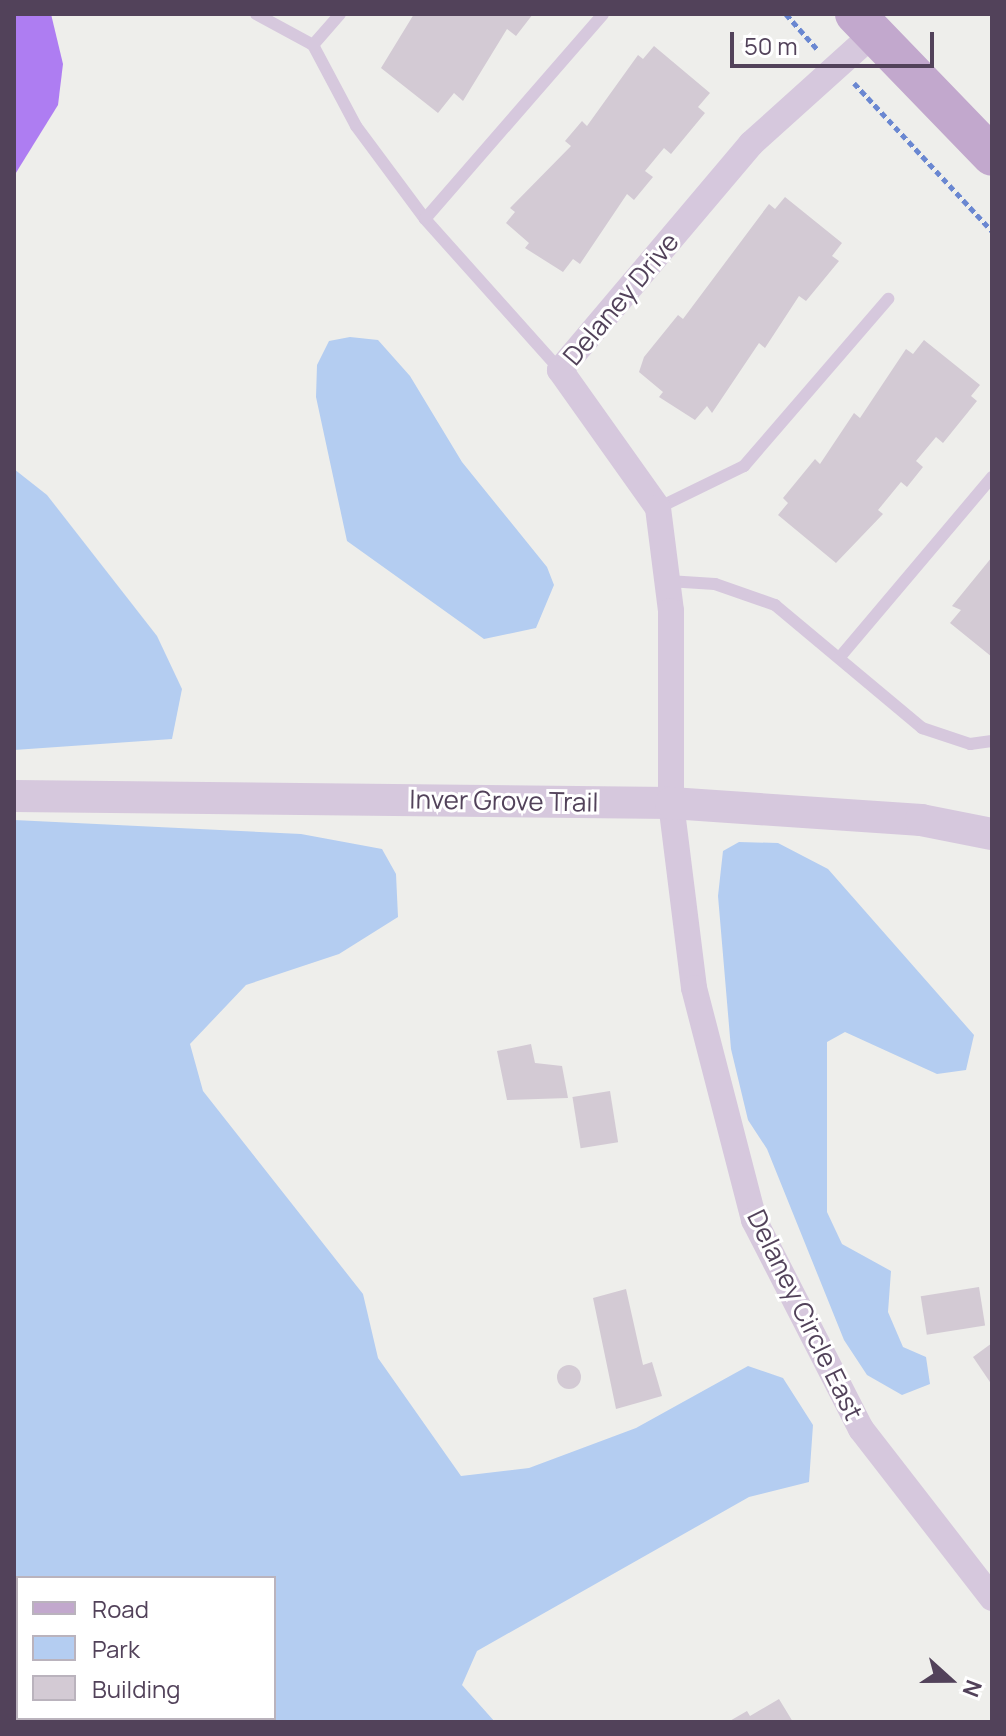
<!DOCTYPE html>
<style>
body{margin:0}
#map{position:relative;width:1006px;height:1736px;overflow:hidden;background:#eeeeeb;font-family:Manrope,sans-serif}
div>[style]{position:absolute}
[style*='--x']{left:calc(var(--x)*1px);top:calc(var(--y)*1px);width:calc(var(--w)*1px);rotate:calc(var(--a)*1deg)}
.green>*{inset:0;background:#b4cdf1}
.water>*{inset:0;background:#ae7df2}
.building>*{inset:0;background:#d3cad4;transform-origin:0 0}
.round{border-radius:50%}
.path>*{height:5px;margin-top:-2.5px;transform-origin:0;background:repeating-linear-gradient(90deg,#6a87d1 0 6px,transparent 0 10px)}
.service>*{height:12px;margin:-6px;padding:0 6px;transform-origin:6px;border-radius:6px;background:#d6c8dd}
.minor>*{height:26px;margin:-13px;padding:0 13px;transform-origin:13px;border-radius:13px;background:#d6c8dd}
.tertiary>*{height:32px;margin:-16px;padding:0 16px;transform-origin:16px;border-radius:16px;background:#d6c8dd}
.primary>*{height:40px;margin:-20px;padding:0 20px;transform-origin:20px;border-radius:20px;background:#c2a8cd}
span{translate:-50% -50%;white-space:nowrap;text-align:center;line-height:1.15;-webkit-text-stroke:6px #fff;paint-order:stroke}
.street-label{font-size:26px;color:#52425a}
.frame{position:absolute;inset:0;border:16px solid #52425a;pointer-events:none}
.legend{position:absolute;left:16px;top:1576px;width:260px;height:144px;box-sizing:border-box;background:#fff;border:2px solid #bab3bd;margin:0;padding:10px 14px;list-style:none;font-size:24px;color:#52425a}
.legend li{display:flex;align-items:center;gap:16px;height:40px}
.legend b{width:40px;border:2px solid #bab3bd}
.north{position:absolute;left:910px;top:1640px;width:80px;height:80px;-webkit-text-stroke:6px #fff;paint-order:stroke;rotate:111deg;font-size:22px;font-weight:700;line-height:32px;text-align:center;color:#52425a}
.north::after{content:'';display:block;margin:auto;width:28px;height:36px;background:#52425a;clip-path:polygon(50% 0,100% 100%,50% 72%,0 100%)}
.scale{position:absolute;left:730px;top:32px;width:204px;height:36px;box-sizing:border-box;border:4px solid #52425a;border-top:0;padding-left:10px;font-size:24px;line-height:28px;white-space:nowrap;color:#52425a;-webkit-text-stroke:6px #fff;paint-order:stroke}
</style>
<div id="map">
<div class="green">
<i style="clip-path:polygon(350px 337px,378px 340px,410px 376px,462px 462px,547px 567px,554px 585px,536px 628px,484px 639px,347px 541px,316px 397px,317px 365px,329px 341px)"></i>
<i style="clip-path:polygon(14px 469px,47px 495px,157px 636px,182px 689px,172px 739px,14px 750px)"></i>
<i style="clip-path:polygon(evenodd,14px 820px,301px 834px,382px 849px,396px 874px,398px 917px,339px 954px,246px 985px,190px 1044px,203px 1091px,363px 1294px,378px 1358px,461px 1476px,529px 1468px,636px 1428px,748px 1366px,783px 1378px,813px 1425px,809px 1482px,749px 1497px,477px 1651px,462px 1685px,495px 1722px,14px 1722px,14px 820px,18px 1578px,274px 1578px,274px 1718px,18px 1718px,18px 1578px)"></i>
<i style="clip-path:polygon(739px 842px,778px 843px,828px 869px,974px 1035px,966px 1070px,937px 1074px,845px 1032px,827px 1042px,827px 1212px,842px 1244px,891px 1271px,888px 1312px,903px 1347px,926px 1357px,930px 1384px,902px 1395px,867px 1375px,844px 1340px,767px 1149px,748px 1120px,731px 1049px,718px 896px,723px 851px)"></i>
</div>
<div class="water">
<i style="clip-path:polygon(14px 14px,51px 14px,63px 64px,58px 105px,14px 176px)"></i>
</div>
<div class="building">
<i style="clip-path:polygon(414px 14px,533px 14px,516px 36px,507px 29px,463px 101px,454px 93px,438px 113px,381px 68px)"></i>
<i style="clip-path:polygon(654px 46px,710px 93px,698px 107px,705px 113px,671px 154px,664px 148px,645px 171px,653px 177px,634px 200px,627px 194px,580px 264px,573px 259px,563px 272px,525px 248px,529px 243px,506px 223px,515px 212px,510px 208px,571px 146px,565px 141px,582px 121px,587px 126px,638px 55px,643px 59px)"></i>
<i style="clip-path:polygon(785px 197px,842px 243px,832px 256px,839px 261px,806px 301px,799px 296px,765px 348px,759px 343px,712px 413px,707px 406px,695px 420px,659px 397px,663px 392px,639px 372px,644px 357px,678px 315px,683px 319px,769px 204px,775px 209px)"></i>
<i style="clip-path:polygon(924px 340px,980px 385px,971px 396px,977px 401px,943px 443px,936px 437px,916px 461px,923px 467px,907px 487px,901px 482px,878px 510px,883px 514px,836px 563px,778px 515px,788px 503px,783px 498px,815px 459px,820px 464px,854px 413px,860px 418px,906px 349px,913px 354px)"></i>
<i style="clip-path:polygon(992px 557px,992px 657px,950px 623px,961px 610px,952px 606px)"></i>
<i style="clip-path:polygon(531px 1044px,535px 1063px,562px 1066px,568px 1098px,507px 1100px,497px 1051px)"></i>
<i style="left:610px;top:1091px;width:52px;height:38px;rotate:81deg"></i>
<i style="left:979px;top:1287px;width:39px;height:59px;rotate:81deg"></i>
<i style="clip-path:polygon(626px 1289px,643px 1365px,652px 1362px,662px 1396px,616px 1409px,593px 1298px)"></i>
<i style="clip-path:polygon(992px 1343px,992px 1385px,973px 1357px)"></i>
<i class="round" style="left:557px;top:1365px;width:24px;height:24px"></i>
<i style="clip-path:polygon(779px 1699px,793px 1722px,728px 1722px,747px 1711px,750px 1716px)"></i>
</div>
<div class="path">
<i style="--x:786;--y:14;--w:47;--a:48.5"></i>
<i style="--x:854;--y:83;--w:202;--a:47"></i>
</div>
<div class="service">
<i style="--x:256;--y:14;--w:65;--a:28.5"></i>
<i style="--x:313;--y:45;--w:92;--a:62"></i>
<i style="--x:356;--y:126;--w:116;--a:53.4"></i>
<i style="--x:425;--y:219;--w:203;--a:48.2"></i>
<i style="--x:313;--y:45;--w:41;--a:-48.9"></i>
<i style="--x:425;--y:219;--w:271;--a:-49"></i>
<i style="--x:658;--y:508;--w:96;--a:-26"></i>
<i style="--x:744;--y:466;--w:221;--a:-49.2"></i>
<i style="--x:668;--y:581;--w:47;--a:3.7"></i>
<i style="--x:715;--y:584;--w:64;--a:19.3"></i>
<i style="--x:775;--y:605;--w:192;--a:39.9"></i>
<i style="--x:922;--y:728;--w:51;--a:18.4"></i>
<i style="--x:970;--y:744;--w:22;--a:-8"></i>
<i style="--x:840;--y:657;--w:236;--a:-49.8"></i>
</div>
<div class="minor">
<i style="--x:873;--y:34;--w:164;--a:138"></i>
<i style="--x:751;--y:144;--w:296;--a:130.2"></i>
<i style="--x:560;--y:370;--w:169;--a:54.6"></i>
<i style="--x:658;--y:508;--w:104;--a:82.8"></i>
<i style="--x:671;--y:611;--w:192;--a:90"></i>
<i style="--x:671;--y:803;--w:186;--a:82.9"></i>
<i style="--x:694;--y:988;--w:240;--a:75.5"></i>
<i style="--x:754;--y:1220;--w:235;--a:62.9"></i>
<i style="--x:861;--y:1429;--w:214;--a:52.2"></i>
</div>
<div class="tertiary">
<i style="--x:14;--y:796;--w:657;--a:0.61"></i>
<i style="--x:671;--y:803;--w:251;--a:3.9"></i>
<i style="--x:921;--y:820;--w:72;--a:11.2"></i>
</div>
<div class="primary">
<i style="--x:855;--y:14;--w:197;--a:46"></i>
</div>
<div class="street-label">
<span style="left:621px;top:299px;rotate:-50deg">Delaney Drive</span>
<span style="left:504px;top:801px;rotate:1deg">Inver Grove Trail</span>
<span style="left:805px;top:1315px;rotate:64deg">Delaney Circle East</span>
</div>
<div class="frame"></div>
<ul class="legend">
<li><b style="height:10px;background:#c2a8cd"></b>Road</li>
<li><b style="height:22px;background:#b4cdf1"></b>Park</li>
<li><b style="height:22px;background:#d3cad4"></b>Building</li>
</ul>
<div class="north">N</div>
<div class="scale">50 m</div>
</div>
